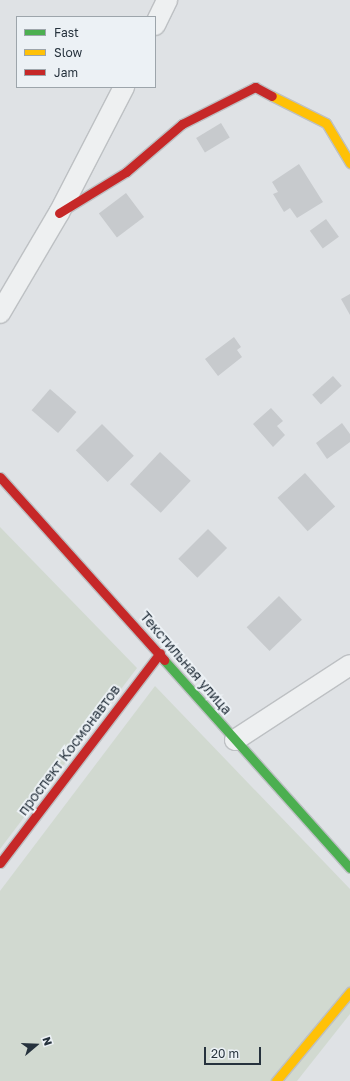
<!DOCTYPE html>
<meta charset="utf-8">
<style>
body{margin:0}
#map{position:relative;width:350px;height:1081px;overflow:hidden;background:#dfe2e5;font-family:"Golos Text",sans-serif}
div>[style]{position:absolute}
[style*='--x']{left:calc(var(--x)*1px);top:calc(var(--y)*1px);width:calc(var(--w)*1px);rotate:calc(var(--a)*1deg)}
.green>*{inset:0;background:#d1d9d0}
.building>*{inset:0;background:#c7cacd;transform-origin:0 0}
.roads{filter:drop-shadow(1px 0 #bdc0c3) drop-shadow(-1px 0 #bdc0c3) drop-shadow(0 1px #bdc0c3) drop-shadow(0 -1px #bdc0c3)}
.street>*{height:20px;margin:-10px;padding:0 10px;transform-origin:10px;border-radius:10px;background:#eef0f1}
.fast>*{height:9px;margin:-4.5px;padding:0 4.5px;transform-origin:4.5px;border-radius:4.5px;background:#4caf50}
.slow>*{height:9px;margin:-4.5px;padding:0 4.5px;transform-origin:4.5px;border-radius:4.5px;background:#ffc107}
.jam>*{height:9px;margin:-4.5px;padding:0 4.5px;transform-origin:4.5px;border-radius:4.5px;background:#c62828}
span{translate:-50% -50%;white-space:nowrap;text-align:center;line-height:1.15;-webkit-text-stroke:4px #ecf1f5;paint-order:stroke}
.street-label{font-size:14px;color:#26323d}
.legend{position:absolute;left:16px;top:16px;width:140px;height:72px;box-sizing:border-box;background:#ecf1f5;border:1px solid #9da5ab;margin:0;padding:5px 7px;list-style:none;font-size:12px;color:#26323d}
.legend li{display:flex;align-items:center;gap:8px;height:20px}
.legend b{width:20px;border:1px solid #9da5ab}
.north{position:absolute;left:16px;top:1025px;width:40px;height:40px;-webkit-text-stroke:3px #ecf1f5;paint-order:stroke;rotate:71deg;font-size:11px;font-weight:700;line-height:16px;text-align:center;color:#26323d}
.north::after{content:'';display:block;margin:auto;width:14px;height:18px;background:#26323d;clip-path:polygon(50% 0,100% 100%,50% 72%,0 100%)}
.scale{position:absolute;left:204px;top:1047px;width:57px;height:18px;box-sizing:border-box;border:2px solid #26323d;border-top:0;padding-left:5px;font-size:12px;line-height:14px;white-space:nowrap;color:#26323d;-webkit-text-stroke:3px #ecf1f5;paint-order:stroke}
</style>
<div id="map">
<div class="green">
<i style="clip-path:polygon(0 527px,137px 668px,0 849px)"></i>
<i style="clip-path:polygon(155px 686px,350px 889px,350px 1014px,297px 1081px,0 1081px,0 891px)"></i>
</div>
<div class="building">
<i style="left:221px;top:123px;width:17px;height:29px;rotate:59deg"></i>
<i style="clip-path:polygon(299px 164px,323px 202px,297px 218px,290px 208px,284px 212px,273px 194px,278px 192px,272px 182px)"></i>
<i style="left:126px;top:193px;width:30px;height:34px;rotate:53deg"></i>
<i style="left:326px;top:219px;width:22px;height:20px;rotate:54deg"></i>
<i style="clip-path:polygon(350px 294px,350px 315px,341px 299px)"></i>
<i style="clip-path:polygon(234px 337px,241px 347px,237px 350px,242px 357px,218px 376px,205px 359px)"></i>
<i style="left:333px;top:376px;width:13px;height:28px;rotate:48deg"></i>
<i style="left:50px;top:389px;width:35px;height:28px;rotate:41deg"></i>
<i style="clip-path:polygon(271px 408px,283px 421px,277px 426px,285px 435px,273px 447px,253px 424px)"></i>
<i style="clip-path:polygon(342px 423px,350px 434px,350px 442px,327px 459px,316px 443px)"></i>
<i style="left:102px;top:424px;width:45px;height:37px;rotate:45deg"></i>
<i style="left:160px;top:452px;width:42px;height:44px;rotate:43deg"></i>
<i style="left:305px;top:473px;width:45px;height:37px;rotate:48deg"></i>
<i style="left:208px;top:529px;width:27px;height:42px;rotate:45deg"></i>
<i style="left:279px;top:596px;width:33px;height:45px;rotate:46deg"></i>
</div>
<div class="roads">
<div class="street">
<i style="--x:155;--y:25;--w:28;--a:-64"></i>
<i style="--x:0;--y:313;--w:116;--a:-59.5"></i>
<i style="--x:59;--y:213;--w:142;--a:-62.7"></i>
<i style="--x:235;--y:740;--w:137;--a:-33.1"></i>
</div>
<div class="fast">
<i style="--x:164;--y:660;--w:279;--a:48.2"></i>
</div>
<div class="slow">
<i style="--x:272;--y:96;--w:60;--a:26.6"></i>
<i style="--x:326;--y:123;--w:47;--a:59"></i>
<i style="--x:276;--y:1081;--w:116;--a:-50.3"></i>
</div>
<div class="jam">
<i style="--x:59;--y:213;--w:79;--a:-31.5"></i>
<i style="--x:126;--y:172;--w:74;--a:-40.6"></i>
<i style="--x:182;--y:124;--w:82;--a:-26.9"></i>
<i style="--x:255;--y:87;--w:19;--a:28"></i>
<i style="--x:0;--y:477;--w:246;--a:48.1"></i>
<i style="--x:0;--y:863;--w:264;--a:-52.7"></i>
</div>
</div>
<div class="street-label">
<span style="left:186px;top:663px;rotate:49deg">Текстильная улица</span>
<span style="left:69px;top:750px;rotate:-53deg">проспект Космонавтов</span>
</div>
<ul class="legend">
<li><b style="height:5px;background:#4caf50"></b>Fast</li>
<li><b style="height:5px;background:#ffc107"></b>Slow</li>
<li><b style="height:5px;background:#c62828"></b>Jam</li>
</ul>
<div class="north">N</div>
<div class="scale">20 m</div>
</div>
